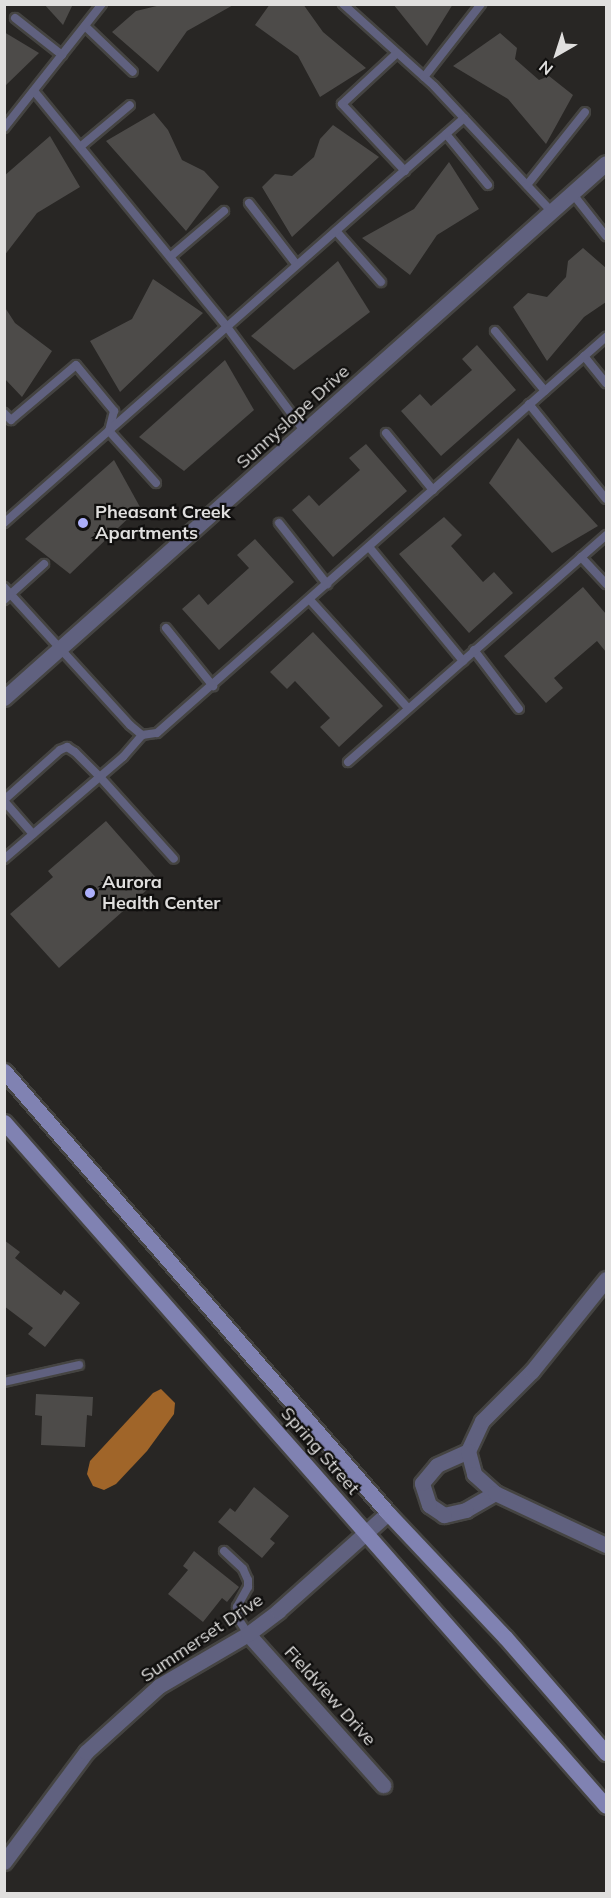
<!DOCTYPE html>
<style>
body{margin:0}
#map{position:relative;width:611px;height:1898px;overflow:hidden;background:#282624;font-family:Mulish,sans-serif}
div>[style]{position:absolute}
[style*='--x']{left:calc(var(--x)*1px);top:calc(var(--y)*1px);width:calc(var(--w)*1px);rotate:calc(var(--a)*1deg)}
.water>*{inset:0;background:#a06529}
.building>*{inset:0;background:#4d4b49}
.roads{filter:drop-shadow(2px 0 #454442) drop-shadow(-2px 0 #454442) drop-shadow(0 2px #454442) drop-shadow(0 -2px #454442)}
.service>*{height:8px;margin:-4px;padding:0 4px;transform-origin:4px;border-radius:4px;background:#60617f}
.minor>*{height:15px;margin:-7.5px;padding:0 7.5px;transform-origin:7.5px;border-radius:7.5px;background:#60617f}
.tertiary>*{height:15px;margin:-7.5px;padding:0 7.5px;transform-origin:7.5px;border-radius:7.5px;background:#60617f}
.secondary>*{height:15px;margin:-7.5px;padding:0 7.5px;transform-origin:7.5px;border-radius:7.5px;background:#8082b2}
.dots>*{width:16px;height:16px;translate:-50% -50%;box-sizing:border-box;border:3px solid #100f0e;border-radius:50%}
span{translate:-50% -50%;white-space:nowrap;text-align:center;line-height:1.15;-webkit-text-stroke:4.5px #100f0e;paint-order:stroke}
.street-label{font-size:18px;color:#e0dfde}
.poi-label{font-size:18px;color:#e0dfde;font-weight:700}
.left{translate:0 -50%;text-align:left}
.frame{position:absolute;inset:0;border:6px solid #e0dfde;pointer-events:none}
.north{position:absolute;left:527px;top:24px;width:60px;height:60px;-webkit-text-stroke:4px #100f0e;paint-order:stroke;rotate:219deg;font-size:16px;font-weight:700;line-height:24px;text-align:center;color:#e0dfde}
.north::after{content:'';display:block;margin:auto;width:21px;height:27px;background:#e0dfde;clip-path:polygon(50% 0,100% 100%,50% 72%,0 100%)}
</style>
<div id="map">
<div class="water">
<i style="clip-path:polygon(161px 1389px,175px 1403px,174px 1414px,147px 1451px,116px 1484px,104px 1490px,93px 1486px,87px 1474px,90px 1461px,153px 1393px)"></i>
</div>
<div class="building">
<i style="clip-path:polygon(44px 4px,73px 4px,63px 25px)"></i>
<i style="clip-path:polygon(165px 4px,235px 4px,187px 31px,158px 72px,112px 32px,136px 11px)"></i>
<i style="clip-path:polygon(270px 4px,303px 4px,323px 32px,366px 68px,320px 97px,298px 56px,255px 25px)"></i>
<i style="clip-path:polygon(393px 4px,453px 4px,427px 46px)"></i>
<i style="clip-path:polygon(4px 32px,39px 53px,4px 87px)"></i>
<i style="clip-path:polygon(500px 33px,517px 48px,515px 59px,539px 80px,549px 76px,573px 95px,546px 144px,508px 99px,453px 66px)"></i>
<i style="clip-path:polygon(154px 113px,168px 130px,182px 160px,204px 171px,219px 187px,186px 231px,106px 141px)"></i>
<i style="clip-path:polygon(333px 125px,379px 157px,292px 237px,262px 187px,275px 174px,292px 176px,314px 157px,320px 139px)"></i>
<i style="clip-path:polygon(50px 136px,80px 187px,37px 213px,4px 256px,4px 176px)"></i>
<i style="clip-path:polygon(449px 162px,479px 209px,437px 235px,410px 275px,362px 238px,414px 209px)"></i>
<i style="clip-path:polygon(583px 248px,606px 268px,606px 302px,584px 317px,547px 361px,513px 307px,528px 293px,547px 297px,566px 277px,568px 261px)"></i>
<i style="clip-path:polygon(338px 261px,370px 312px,294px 370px,251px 336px)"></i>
<i style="clip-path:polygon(153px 279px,203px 313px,120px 392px,90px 341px,132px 319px)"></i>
<i style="clip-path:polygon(4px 306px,15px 323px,52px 351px,22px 397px,4px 378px)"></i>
<i style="clip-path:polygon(477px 345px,516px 390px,441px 456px,401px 411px,420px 394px,431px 406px,472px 370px,462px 359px)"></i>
<i style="clip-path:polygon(225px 360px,254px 410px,184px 471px,139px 437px)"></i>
<i style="clip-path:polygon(518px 438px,598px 526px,552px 553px,489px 483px)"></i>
<i style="clip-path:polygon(366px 444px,407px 491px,333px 557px,292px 510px,309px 495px,319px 506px,360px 470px,349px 458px)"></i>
<i style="clip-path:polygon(114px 460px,140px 507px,70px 574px,25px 539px)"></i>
<i style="clip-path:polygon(444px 517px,462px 535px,451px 546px,483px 582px,494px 572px,513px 593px,469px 633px,399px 554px)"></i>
<i style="clip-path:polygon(255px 539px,294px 582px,219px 650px,182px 609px,199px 594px,208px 605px,249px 568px,237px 555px)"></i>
<i style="clip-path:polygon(583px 587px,606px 614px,606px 652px,597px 641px,554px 678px,563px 688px,546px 703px,504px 656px)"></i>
<i style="clip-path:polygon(313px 632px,383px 706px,339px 747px,320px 727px,330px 718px,295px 681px,287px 689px,270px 672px)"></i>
<i style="clip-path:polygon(106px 821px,158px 880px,59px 968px,10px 914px,53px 877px,48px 871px)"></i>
<i style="clip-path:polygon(4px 1240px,20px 1252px,15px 1258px,61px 1295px,64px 1290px,80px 1303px,45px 1347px,28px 1334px,33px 1328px,4px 1306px)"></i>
<i style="clip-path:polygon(36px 1394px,93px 1397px,92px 1416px,87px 1415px,85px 1447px,41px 1445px,42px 1416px,35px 1415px)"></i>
<i style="clip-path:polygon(254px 1487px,289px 1516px,270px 1539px,275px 1543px,262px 1558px,218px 1522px,230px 1508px,235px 1512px)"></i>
<i style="clip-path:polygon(194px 1551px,239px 1587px,227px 1602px,222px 1598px,203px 1622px,168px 1594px,188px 1570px,183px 1566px)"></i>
</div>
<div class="roads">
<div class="service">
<i style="--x:343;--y:4;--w:122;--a:42"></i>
<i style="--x:434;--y:86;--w:173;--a:46.9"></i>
<i style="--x:15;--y:18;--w:60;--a:38.2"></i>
<i style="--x:85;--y:26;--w:66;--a:43.8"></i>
<i style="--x:397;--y:53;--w:75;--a:137.2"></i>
<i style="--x:342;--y:104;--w:92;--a:46.8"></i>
<i style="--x:424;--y:77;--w:93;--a:-52"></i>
<i style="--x:34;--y:91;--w:305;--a:50.7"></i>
<i style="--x:227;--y:327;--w:131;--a:53.4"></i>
<i style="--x:4;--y:128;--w:158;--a:-51.7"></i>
<i style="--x:446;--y:134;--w:66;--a:50.5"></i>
<i style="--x:80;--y:147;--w:65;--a:-40"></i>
<i style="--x:527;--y:185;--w:93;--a:-51.5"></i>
<i style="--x:572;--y:193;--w:55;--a:51.7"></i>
<i style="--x:249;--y:203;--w:78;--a:52.3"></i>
<i style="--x:336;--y:231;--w:68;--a:48.6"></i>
<i style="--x:170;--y:257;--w:71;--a:-40.4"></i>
<i style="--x:495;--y:331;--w:78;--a:50.2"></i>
<i style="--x:584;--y:356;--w:35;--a:51"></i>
<i style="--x:529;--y:404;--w:122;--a:51"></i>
<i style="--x:4;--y:413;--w:10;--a:45"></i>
<i style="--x:11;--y:420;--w:85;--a:-40.2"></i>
<i style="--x:76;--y:365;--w:60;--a:50.4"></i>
<i style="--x:114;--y:411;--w:21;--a:104"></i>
<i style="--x:109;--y:431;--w:70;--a:47.9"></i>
<i style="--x:386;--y:433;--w:74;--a:50.5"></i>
<i style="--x:4;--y:523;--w:613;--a:-41.36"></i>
<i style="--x:279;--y:523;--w:78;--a:51.8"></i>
<i style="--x:369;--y:547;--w:148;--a:50.5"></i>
<i style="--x:581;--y:557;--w:37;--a:47"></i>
<i style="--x:4;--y:587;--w:187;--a:47.6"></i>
<i style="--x:130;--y:725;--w:16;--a:40"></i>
<i style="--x:142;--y:735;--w:15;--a:-8"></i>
<i style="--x:157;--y:733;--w:599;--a:-41.41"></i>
<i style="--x:4;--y:600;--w:54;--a:-42"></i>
<i style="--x:310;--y:600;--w:146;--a:47.8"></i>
<i style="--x:166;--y:628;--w:75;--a:51"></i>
<i style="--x:474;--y:650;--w:74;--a:52.7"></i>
<i style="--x:348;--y:762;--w:344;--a:-41.3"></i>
<i style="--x:4;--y:800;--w:75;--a:-41.8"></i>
<i style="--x:60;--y:750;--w:8;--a:-23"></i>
<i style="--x:67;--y:747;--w:9;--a:32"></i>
<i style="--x:75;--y:752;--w:35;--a:45"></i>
<i style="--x:100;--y:777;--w:110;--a:47.9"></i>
<i style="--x:4;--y:801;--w:44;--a:48.7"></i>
<i style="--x:4;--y:859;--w:157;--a:-40.6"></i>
<i style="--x:123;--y:757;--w:29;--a:-49"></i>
<i style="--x:4;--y:1382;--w:77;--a:-12.8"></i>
<i style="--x:224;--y:1551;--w:26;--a:43"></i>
<i style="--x:243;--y:1569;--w:12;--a:66"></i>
<i style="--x:248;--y:1580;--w:7;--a:90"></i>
<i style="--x:248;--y:1587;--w:23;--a:119"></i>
<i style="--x:237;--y:1607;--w:13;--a:81"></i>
<i style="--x:239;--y:1620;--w:17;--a:57"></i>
</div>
<div class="minor">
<i style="--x:4;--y:698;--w:805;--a:-41.63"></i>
<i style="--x:495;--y:1493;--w:34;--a:150"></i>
<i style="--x:466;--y:1510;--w:23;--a:167"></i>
<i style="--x:444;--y:1515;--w:18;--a:-146"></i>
<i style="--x:429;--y:1505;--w:23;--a:-108"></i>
<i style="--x:422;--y:1483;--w:23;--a:-50"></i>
<i style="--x:437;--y:1465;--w:34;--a:-24"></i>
<i style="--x:468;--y:1451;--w:33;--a:-65"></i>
<i style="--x:482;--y:1421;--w:71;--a:-45"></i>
<i style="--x:532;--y:1371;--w:118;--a:-51.2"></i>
<i style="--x:248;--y:1634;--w:203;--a:48.2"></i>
<i style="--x:4;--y:1862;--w:137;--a:-53.3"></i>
<i style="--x:86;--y:1752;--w:98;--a:-42.1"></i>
<i style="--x:159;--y:1686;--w:103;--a:-30.3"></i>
<i style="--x:248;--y:1634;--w:38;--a:-37"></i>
<i style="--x:278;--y:1611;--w:147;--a:-41.7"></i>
</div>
<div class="tertiary">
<i style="--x:468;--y:1451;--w:24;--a:75"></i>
<i style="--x:474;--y:1474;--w:28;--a:42"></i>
<i style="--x:495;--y:1493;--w:123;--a:25.1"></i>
</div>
<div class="secondary">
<i style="--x:4;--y:1071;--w:586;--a:49.02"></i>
<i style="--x:388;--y:1513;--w:170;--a:46.7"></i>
<i style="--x:505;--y:1637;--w:154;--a:49"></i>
<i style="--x:4;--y:1122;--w:911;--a:48.65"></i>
</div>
</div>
<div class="dots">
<i style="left:83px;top:523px;background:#acaffb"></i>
<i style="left:90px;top:893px;background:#acaffb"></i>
</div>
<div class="street-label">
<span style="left:293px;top:417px;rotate:-42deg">Sunnyslope Drive</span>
<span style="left:320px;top:1451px;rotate:49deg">Spring Street</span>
<span style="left:202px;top:1638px;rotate:-34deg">Summerset Drive</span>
<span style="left:330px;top:1696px;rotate:48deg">Fieldview Drive</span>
</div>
<div class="poi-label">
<span class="left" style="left:95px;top:523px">Pheasant Creek<br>Apartments</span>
<span class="left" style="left:102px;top:893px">Aurora<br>Health Center</span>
</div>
<div class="frame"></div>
<div class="north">N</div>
</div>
